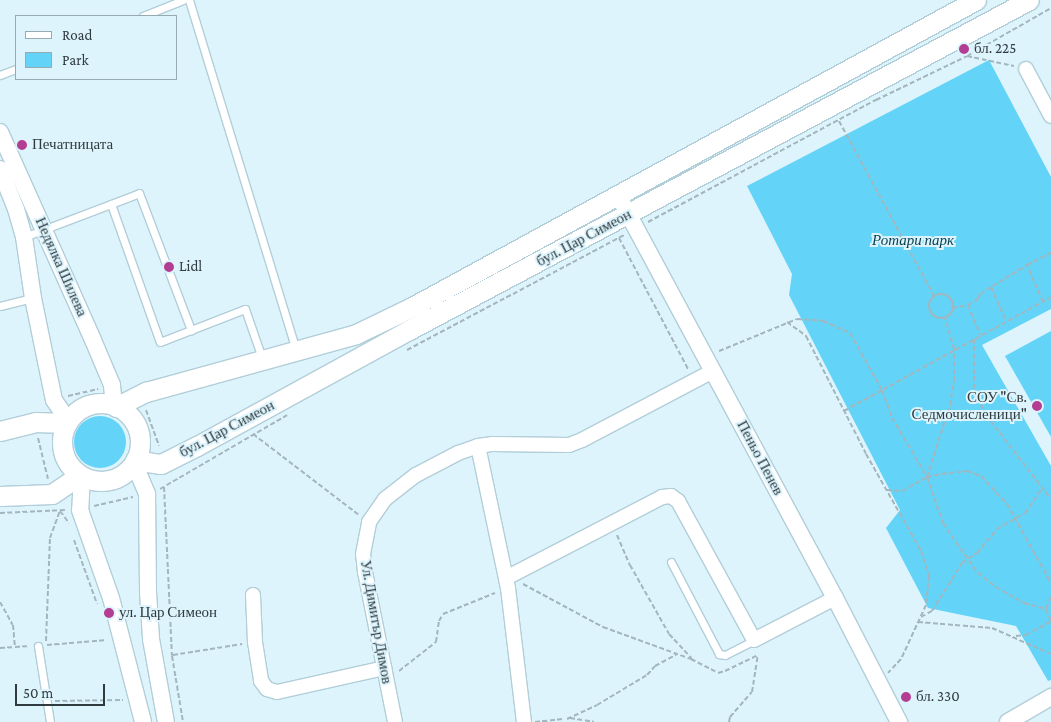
<!DOCTYPE html>
<meta charset="utf-8">
<style>
body{margin:0}
#map{position:relative;width:1051px;height:722px;overflow:hidden;background:#ddf4fd;font-family:"Crimson Pro",serif}
div>[style]{position:absolute}
[style*='--x']{left:calc(var(--x)*1px);top:calc(var(--y)*1px);width:calc(var(--w)*1px);rotate:calc(var(--a)*1deg)}
.green>*{inset:0;background:#63d4f7}
.round{border-radius:50%}
.path>*{height:2px;margin-top:-1px;transform-origin:0;background:repeating-linear-gradient(90deg,#a3b6bd 0 5px,transparent 0 7.5px)}
.path>.ring{margin:-1px;padding:0;box-sizing:content-box;background:none;border:2px solid #a3b6bd;border-radius:50%}
.roads{filter:drop-shadow(1px 0 #b2ced8) drop-shadow(-1px 0 #b2ced8) drop-shadow(0 1px #b2ced8) drop-shadow(0 -1px #b2ced8)}
.service>*{height:7px;margin:-3.5px;padding:0 3.5px;transform-origin:3.5px;border-radius:3.5px;background:#fff}
.minor>*{height:14px;margin:-7px;padding:0 7px;transform-origin:7px;border-radius:7px;background:#fff}
.tertiary>*{height:16px;margin:-8px;padding:0 8px;transform-origin:8px;border-radius:8px;background:#fff}
.secondary>*{height:19px;margin:-9.5px;padding:0 9.5px;transform-origin:9.5px;border-radius:9.5px;background:#fff}
.secondary>.ring{margin:-9.5px;padding:0;box-sizing:content-box;background:none;border:19px solid #fff;border-radius:50%}
.dots>*{width:14px;height:14px;translate:-50% -50%;box-sizing:border-box;border:2px solid #ddf4fd;border-radius:50%}
span{translate:-50% -50%;white-space:nowrap;text-align:center;line-height:1.15;-webkit-text-stroke:4px #ddf4fd;paint-order:stroke}
.poi-label{font-size:15px;color:#303b3f}
.left{translate:0 -50%;text-align:left}
.right{translate:-100% -50%;text-align:right}
.street-label{font-size:15px;color:#303b3f}
.park-label{font-size:15px;color:#053e4d;font-style:italic}
.legend{position:absolute;left:15px;top:15px;width:162px;height:65px;box-sizing:border-box;background:#ddf4fd;border:1px solid #98aab1;margin:0;padding:6px 9px;list-style:none;font-size:15px;color:#303b3f}
.legend li{display:flex;align-items:center;gap:10px;height:25px}
.legend b{width:25px;border:1px solid #98aab1}
.scale{position:absolute;left:15px;top:684px;width:90px;height:22px;box-sizing:border-box;border:2px solid #303b3f;border-top:0;padding-left:6px;font-size:15px;line-height:18px;white-space:nowrap;color:#303b3f;-webkit-text-stroke:4px #ddf4fd;paint-order:stroke}
</style>
<div id="map">
<div class="green">
<i style="clip-path:polygon(989px 60px,1051px 177px,1051px 309px,982px 345px,1051px 466px,1051px 680px,1048px 681px,1016px 626px,928px 608px,886px 528px,900px 510px,789px 295px,792px 274px,747px 186px)"></i>
<i style="clip-path:polygon(1051px 331px,1051px 437px,1005px 356px)"></i>
<i class="round" style="left:74px;top:416px;width:52px;height:52px"></i>
</div>
<div class="path">
<i style="--x:967;--y:56;--w:48;--a:12"></i>
<i style="--x:839;--y:121;--w:199;--a:61.5"></i>
<i style="--x:648;--y:222;--w:259;--a:-28.2"></i>
<i style="--x:876;--y:100;--w:101;--a:-25.8"></i>
<i style="--x:967;--y:56;--w:97;--a:-29.7"></i>
<i style="--x:619;--y:238;--w:148;--a:62.2"></i>
<i style="--x:991;--y:287;--w:37;--a:66"></i>
<i class="ring" style="left:929px;top:294px;width:22px;height:22px"></i>
<i style="--x:1043;--y:302;--w:40;--a:-113.4"></i>
<i style="--x:1027;--y:265;--w:27;--a:-27"></i>
<i style="--x:968;--y:305;--w:32;--a:68"></i>
<i style="--x:952;--y:308;--w:16;--a:-11"></i>
<i style="--x:968;--y:305;--w:12;--a:-31"></i>
<i style="--x:978;--y:299;--w:5;--a:-68"></i>
<i style="--x:980;--y:294;--w:55;--a:-31.7"></i>
<i style="--x:787;--y:322;--w:24;--a:36"></i>
<i style="--x:806;--y:336;--w:132;--a:63"></i>
<i style="--x:866;--y:454;--w:112;--a:60.4"></i>
<i style="--x:921;--y:551;--w:26;--a:72"></i>
<i style="--x:929;--y:576;--w:29;--a:96"></i>
<i style="--x:926;--y:605;--w:60;--a:114.8"></i>
<i style="--x:901;--y:659;--w:19;--a:133"></i>
<i style="--x:974;--y:339;--w:52;--a:90"></i>
<i style="--x:974;--y:391;--w:27;--a:63"></i>
<i style="--x:986;--y:415;--w:106;--a:52.3"></i>
<i style="--x:407;--y:350;--w:246;--a:-27.9"></i>
<i style="--x:719;--y:351;--w:84;--a:-22.3"></i>
<i style="--x:797;--y:319;--w:26;--a:4"></i>
<i style="--x:823;--y:321;--w:30;--a:24"></i>
<i style="--x:850;--y:333;--w:65;--a:60.7"></i>
<i style="--x:882;--y:390;--w:30;--a:70"></i>
<i style="--x:892;--y:418;--w:69;--a:59.3"></i>
<i style="--x:927;--y:477;--w:49;--a:70.8"></i>
<i style="--x:943;--y:523;--w:23;--a:56"></i>
<i style="--x:956;--y:542;--w:38;--a:55"></i>
<i style="--x:978;--y:573;--w:23;--a:38"></i>
<i style="--x:996;--y:587;--w:32;--a:30"></i>
<i style="--x:1024;--y:603;--w:23;--a:15"></i>
<i style="--x:68;--y:396;--w:31;--a:-13"></i>
<i style="--x:146;--y:410;--w:38;--a:70"></i>
<i style="--x:844;--y:411;--w:236;--a:-28.8"></i>
<i style="--x:253;--y:434;--w:133;--a:37.4"></i>
<i style="--x:38;--y:438;--w:42;--a:76.3"></i>
<i style="--x:927;--y:477;--w:76;--a:-72.3"></i>
<i style="--x:950;--y:405;--w:24;--a:-81"></i>
<i style="--x:954;--y:381;--w:32;--a:-90"></i>
<i style="--x:954;--y:349;--w:33;--a:-106"></i>
<i style="--x:164;--y:487;--w:169;--a:87.3"></i>
<i style="--x:172;--y:656;--w:67;--a:80.5"></i>
<i style="--x:160;--y:489;--w:147;--a:-30.2"></i>
<i style="--x:887;--y:490;--w:15;--a:4"></i>
<i style="--x:902;--y:491;--w:29;--a:-29"></i>
<i style="--x:927;--y:477;--w:15;--a:-11"></i>
<i style="--x:942;--y:474;--w:25;--a:-7"></i>
<i style="--x:967;--y:471;--w:15;--a:20"></i>
<i style="--x:981;--y:476;--w:38;--a:47"></i>
<i style="--x:1007;--y:504;--w:90;--a:60.9"></i>
<i style="--x:94;--y:506;--w:40;--a:-13"></i>
<i style="--x:60;--y:511;--w:15;--a:53"></i>
<i style="--x:0;--y:513;--w:65;--a:-2.6"></i>
<i style="--x:617;--y:535;--w:33;--a:67"></i>
<i style="--x:630;--y:565;--w:79;--a:60.5"></i>
<i style="--x:669;--y:634;--w:33;--a:47"></i>
<i style="--x:74;--y:540;--w:68;--a:70.2"></i>
<i style="--x:523;--y:584;--w:91;--a:28.3"></i>
<i style="--x:603;--y:627;--w:94;--a:20"></i>
<i style="--x:691;--y:659;--w:30;--a:27"></i>
<i style="--x:718;--y:673;--w:7;--a:-16"></i>
<i style="--x:725;--y:671;--w:37;--a:-26"></i>
<i style="--x:1051;--y:597;--w:13;--a:113"></i>
<i style="--x:1046;--y:609;--w:13;--a:67"></i>
<i style="--x:0;--y:602;--w:26;--a:61"></i>
<i style="--x:13;--y:625;--w:21;--a:85"></i>
<i style="--x:921;--y:617;--w:13;--a:-29"></i>
<i style="--x:932;--y:611;--w:57;--a:-58"></i>
<i style="--x:962;--y:563;--w:18;--a:-34"></i>
<i style="--x:977;--y:553;--w:31;--a:-50"></i>
<i style="--x:997;--y:529;--w:32;--a:-30"></i>
<i style="--x:1025;--y:513;--w:29;--a:-55"></i>
<i style="--x:918;--y:622;--w:74;--a:4.6"></i>
<i style="--x:992;--y:628;--w:64;--a:23.8"></i>
<i style="--x:1016;--y:636;--w:10;--a:-6"></i>
<i style="--x:1026;--y:635;--w:29;--a:-29"></i>
<i style="--x:46;--y:641;--w:103;--a:-87.8"></i>
<i style="--x:50;--y:538;--w:30;--a:-70"></i>
<i style="--x:47;--y:645;--w:60;--a:-4.8"></i>
<i style="--x:0;--y:648;--w:30;--a:-4"></i>
<i style="--x:173;--y:655;--w:70;--a:-9.1"></i>
<i style="--x:399;--y:671;--w:47;--a:-38.1"></i>
<i style="--x:436;--y:642;--w:21;--a:-82"></i>
<i style="--x:439;--y:621;--w:8;--a:-60"></i>
<i style="--x:443;--y:614;--w:56;--a:-22"></i>
<i style="--x:55;--y:701;--w:68;--a:-0.8"></i>
<i style="--x:570;--y:718;--w:24;--a:9"></i>
<i style="--x:567;--y:719;--w:33;--a:-25"></i>
<i style="--x:597;--y:705;--w:58;--a:-31"></i>
<i style="--x:647;--y:675;--w:12;--a:-48"></i>
<i style="--x:655;--y:666;--w:24;--a:-28"></i>
<i style="--x:535;--y:722;--w:30;--a:-6"></i>
<i style="--x:729;--y:722;--w:5;--a:-79"></i>
<i style="--x:730;--y:717;--w:33;--a:-49"></i>
<i style="--x:752;--y:692;--w:36;--a:-81"></i>
</div>
<div class="roads">
<div class="service">
<i style="--x:189;--y:0;--w:365;--a:73"></i>
<i style="--x:143;--y:16;--w:43;--a:-21.8"></i>
<i style="--x:0;--y:75;--w:17;--a:-21"></i>
<i style="--x:111;--y:204;--w:30;--a:-21"></i>
<i style="--x:139;--y:193;--w:147;--a:69.2"></i>
<i style="--x:24;--y:237;--w:93;--a:-20.8"></i>
<i style="--x:111;--y:204;--w:146;--a:70.5"></i>
<i style="--x:160;--y:342;--w:91;--a:-21.2"></i>
<i style="--x:245;--y:309;--w:52;--a:70.9"></i>
<i style="--x:0;--y:306;--w:33;--a:-14"></i>
<i style="--x:671;--y:562;--w:104;--a:62.4"></i>
<i style="--x:719;--y:654;--w:6;--a:9"></i>
<i style="--x:725;--y:655;--w:33;--a:-27"></i>
<i style="--x:38;--y:646;--w:77;--a:81"></i>
</div>
<div class="minor">
<i style="--x:1026;--y:69;--w:53;--a:62"></i>
<i style="--x:478;--y:446;--w:145;--a:78.1"></i>
<i style="--x:508;--y:588;--w:135;--a:83.2"></i>
<i style="--x:506;--y:578;--w:176;--a:-27.4"></i>
<i style="--x:662;--y:497;--w:9;--a:-6"></i>
<i style="--x:671;--y:496;--w:9;--a:36"></i>
<i style="--x:678;--y:501;--w:158;--a:61.3"></i>
<i style="--x:754;--y:640;--w:91;--a:-27.4"></i>
<i style="--x:253;--y:595;--w:47;--a:87.6"></i>
<i style="--x:255;--y:642;--w:39;--a:81"></i>
<i style="--x:261;--y:681;--w:10;--a:53"></i>
<i style="--x:267;--y:689;--w:10;--a:17"></i>
<i style="--x:277;--y:692;--w:110;--a:-12.6"></i>
<i style="--x:395;--y:722;--w:153;--a:-101.3"></i>
<i style="--x:365;--y:572;--w:18;--a:-96"></i>
<i style="--x:363;--y:554;--w:33;--a:-79"></i>
<i style="--x:369;--y:522;--w:28;--a:-55"></i>
<i style="--x:385;--y:499;--w:39;--a:-38"></i>
<i style="--x:416;--y:475;--w:47;--a:-27.6"></i>
<i style="--x:458;--y:453;--w:21;--a:-19"></i>
<i style="--x:478;--y:446;--w:15;--a:-8"></i>
<i style="--x:493;--y:444;--w:76;--a:0.8"></i>
<i style="--x:569;--y:445;--w:14;--a:-21"></i>
<i style="--x:582;--y:440;--w:148;--a:-27.8"></i>
</div>
<div class="tertiary">
<i style="--x:0;--y:132;--w:228;--a:65.9"></i>
<i style="--x:93;--y:340;--w:49;--a:67.1"></i>
<i style="--x:112;--y:385;--w:21;--a:85"></i>
<i style="--x:0;--y:169;--w:43;--a:68.2"></i>
<i style="--x:16;--y:209;--w:29;--a:74"></i>
<i style="--x:24;--y:237;--w:62;--a:81.6"></i>
<i style="--x:33;--y:298;--w:104;--a:78.4"></i>
<i style="--x:54;--y:400;--w:25;--a:56"></i>
<i style="--x:618;--y:195;--w:458;--a:61.7"></i>
<i style="--x:835;--y:598;--w:140;--a:62.7"></i>
<i style="--x:134;--y:463;--w:34;--a:67"></i>
<i style="--x:147;--y:494;--w:98;--a:89.4"></i>
<i style="--x:148;--y:592;--w:47;--a:86.3"></i>
<i style="--x:151;--y:639;--w:84;--a:79.8"></i>
<i style="--x:82;--y:476;--w:34;--a:93"></i>
<i style="--x:80;--y:510;--w:93;--a:70.6"></i>
<i style="--x:111;--y:598;--w:128;--a:75.5"></i>
<i style="--x:1008;--y:722;--w:50;--a:-30.2"></i>
</div>
<div class="secondary">
<i class="ring" style="left:62px;top:403px;width:59px;height:59px"></i>
<i style="--x:116;--y:407;--w:34;--a:-27"></i>
<i style="--x:146;--y:392;--w:218;--a:-15.4"></i>
<i style="--x:356;--y:334;--w:62;--a:-25.7"></i>
<i style="--x:412;--y:307;--w:642;--a:-28.56"></i>
<i style="--x:0;--y:431;--w:36;--a:-14"></i>
<i style="--x:35;--y:422;--w:32;--a:2"></i>
<i style="--x:135;--y:460;--w:26;--a:9"></i>
<i style="--x:161;--y:464;--w:40;--a:-26.6"></i>
<i style="--x:197;--y:446;--w:242;--a:-28.7"></i>
<i style="--x:409;--y:330;--w:702;--a:-28.02"></i>
<i style="--x:0;--y:496;--w:52;--a:-2.2"></i>
<i style="--x:52;--y:494;--w:34;--a:-34"></i>
</div>
</div>
<div class="dots">
<i style="left:964px;top:49px;background:#b33d93"></i>
<i style="left:22px;top:145px;background:#b33d93"></i>
<i style="left:169px;top:267px;background:#b33d93"></i>
<i style="left:1037px;top:406px;background:#b33d93"></i>
<i style="left:109px;top:613px;background:#b33d93"></i>
<i style="left:906px;top:697px;background:#b33d93"></i>
</div>
<div class="poi-label">
<span class="left" style="left:974px;top:49px">бл. 225</span>
<span class="left" style="left:32px;top:145px">Печатницата</span>
<span class="left" style="left:179px;top:267px">Lidl</span>
<span class="right" style="left:1027px;top:406px">СОУ "Св.<br>Седмочисленици"</span>
<span class="left" style="left:119px;top:613px">ул. Цар Симеон</span>
<span class="left" style="left:916px;top:697px">бл. 330</span>
</div>
<div class="street-label">
<span style="left:584px;top:238px;rotate:-28deg">бул. Цар Симеон</span>
<span style="left:61px;top:267px;rotate:66deg">Недялка Шилева</span>
<span style="left:227px;top:429px;rotate:-28deg">бул. Цар Симеон</span>
<span style="left:760px;top:458px;rotate:62deg">Пеньо Пенев</span>
<span style="left:376px;top:622px;rotate:80deg">Ул. Димитър Димов</span>
</div>
<div class="park-label">
<span style="left:913px;top:241px">Ротари парк</span>
</div>
<ul class="legend">
<li><b style="height:6px;background:#fff"></b>Road</li>
<li><b style="height:14px;background:#63d4f7"></b>Park</li>
</ul>
<div class="scale">50 m</div>
</div>
